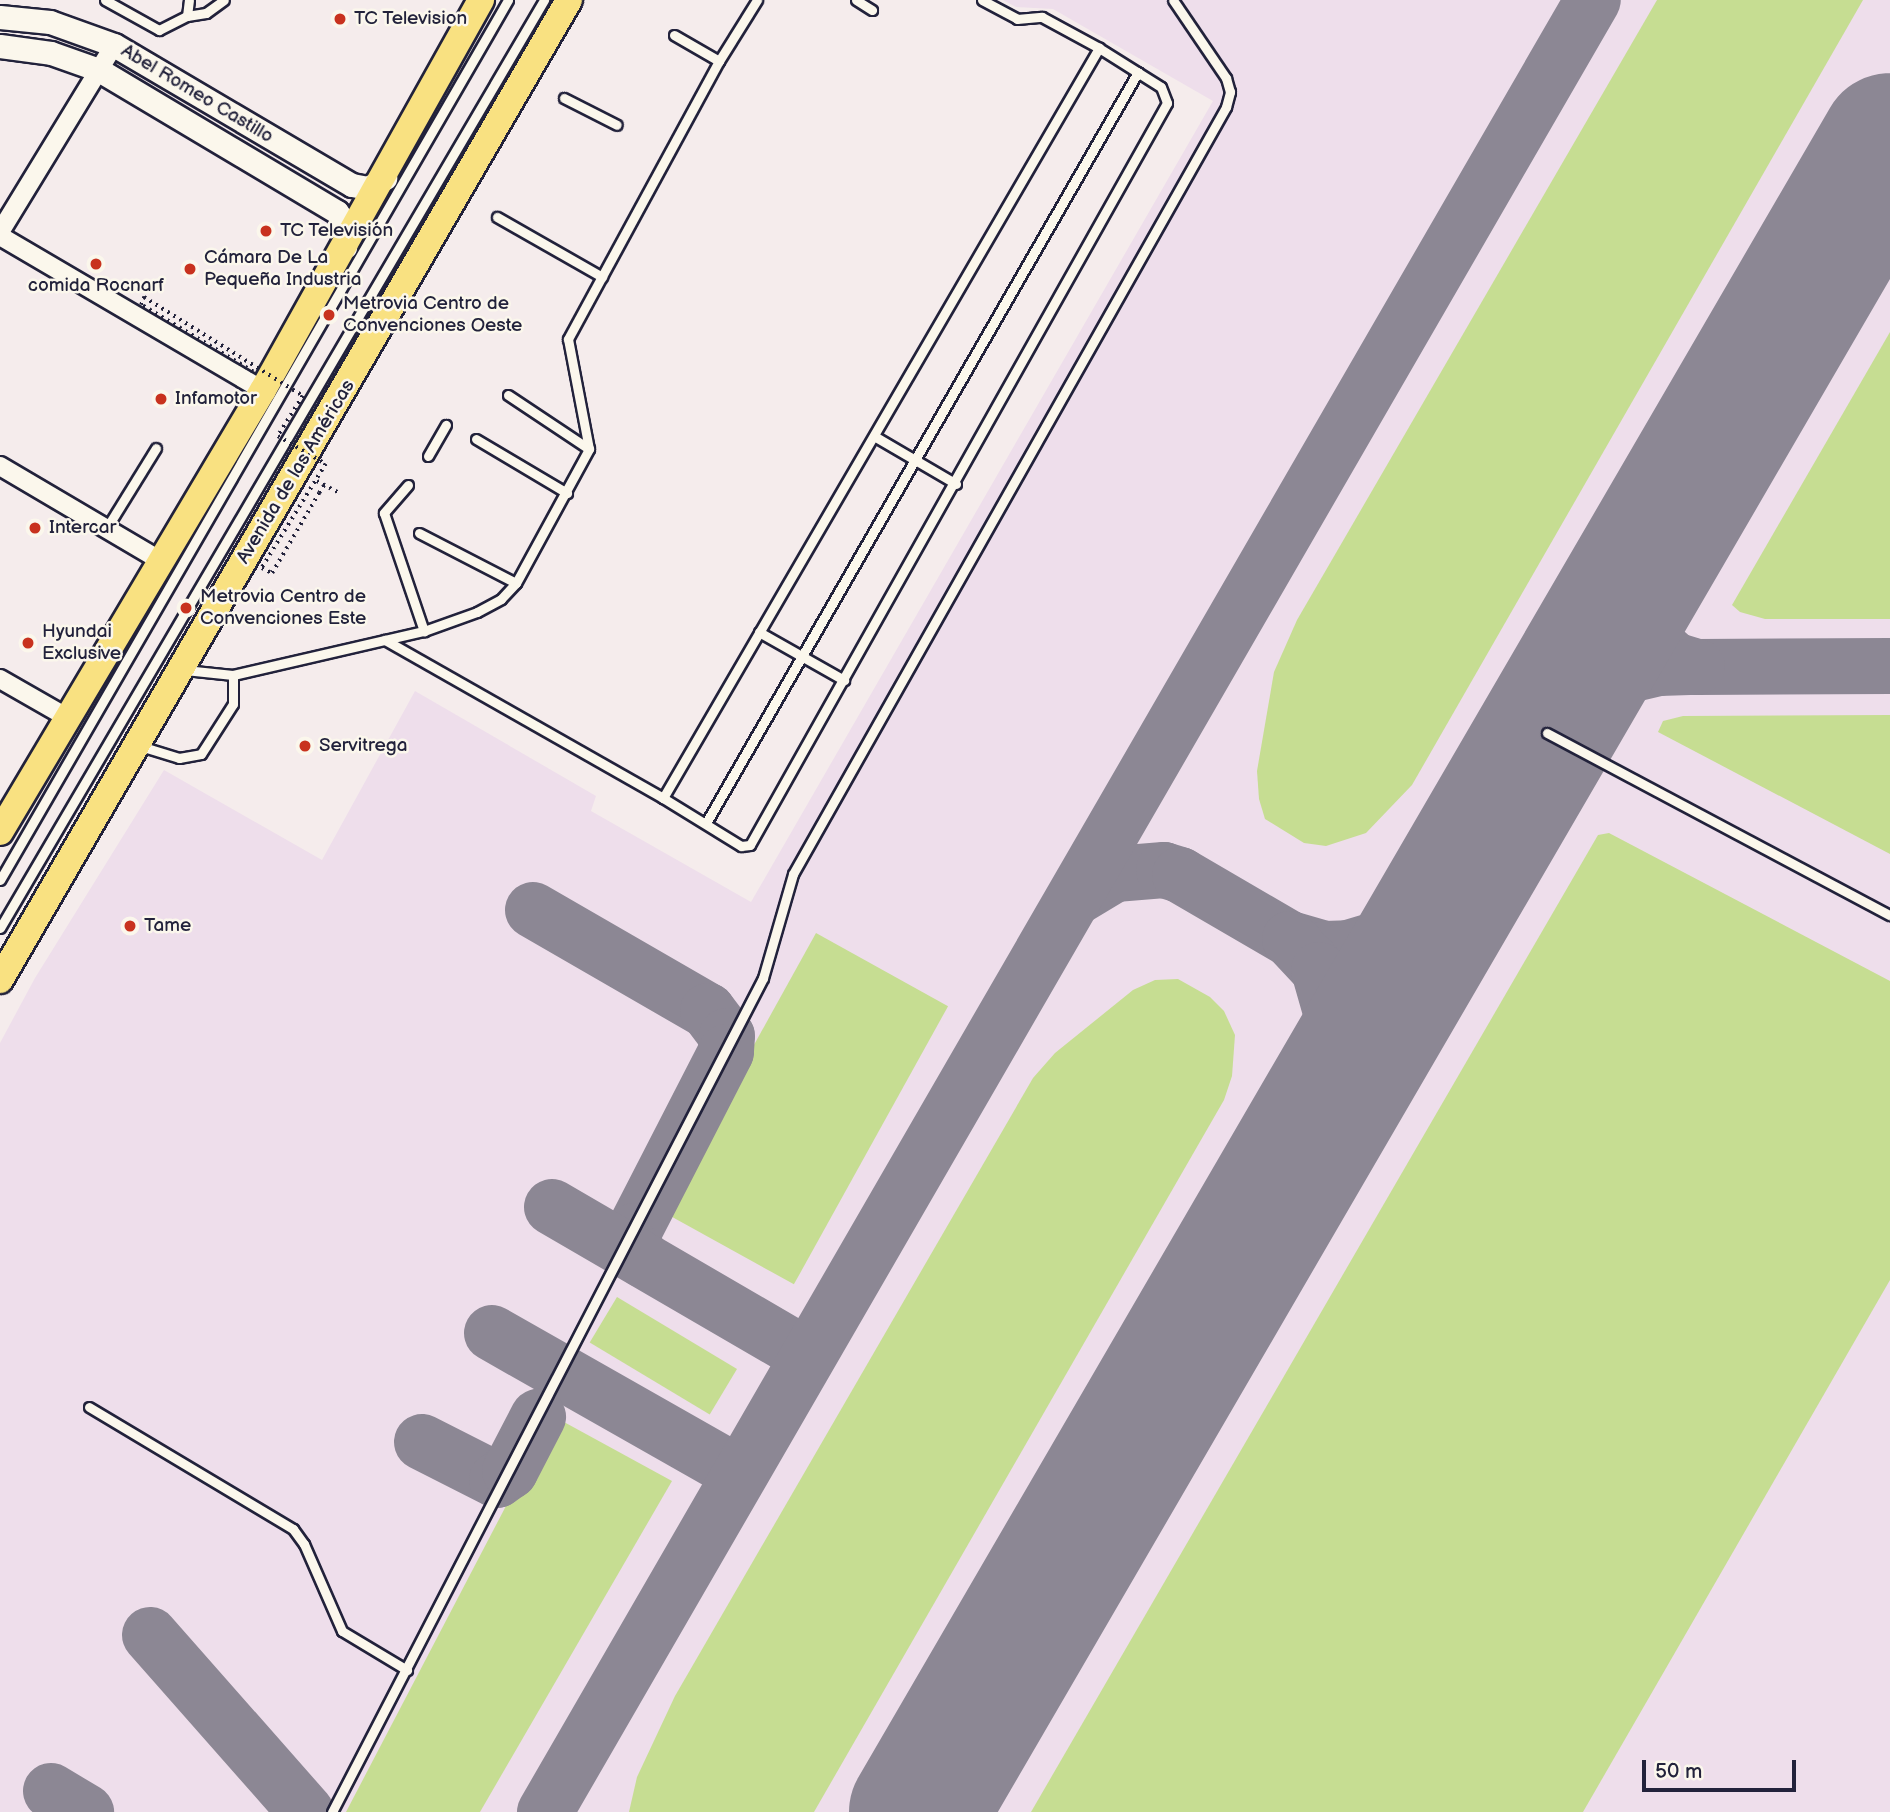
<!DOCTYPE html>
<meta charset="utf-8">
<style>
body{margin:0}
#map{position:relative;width:1890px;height:1812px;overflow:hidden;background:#f5ecec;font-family:"Balsamiq Sans",sans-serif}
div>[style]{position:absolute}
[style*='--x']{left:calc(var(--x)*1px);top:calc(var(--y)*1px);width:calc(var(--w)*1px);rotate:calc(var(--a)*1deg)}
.built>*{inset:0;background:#eedeeb}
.green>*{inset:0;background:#c6dd92;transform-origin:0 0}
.taxiway>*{height:56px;margin:-28px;padding:0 28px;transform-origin:28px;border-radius:28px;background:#8c8794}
.runway>*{height:138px;margin:-69px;padding:0 69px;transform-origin:69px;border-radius:69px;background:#8c8794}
.path>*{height:3.5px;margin-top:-1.75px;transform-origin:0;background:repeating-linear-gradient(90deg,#22223b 0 2px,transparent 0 7px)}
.roads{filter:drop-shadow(2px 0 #22223b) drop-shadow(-2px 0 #22223b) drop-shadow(0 2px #22223b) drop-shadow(0 -2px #22223b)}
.lane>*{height:9px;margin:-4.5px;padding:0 4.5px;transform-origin:4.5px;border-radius:4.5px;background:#fbf7ec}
.street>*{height:18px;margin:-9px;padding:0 9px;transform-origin:9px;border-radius:9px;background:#fbf7ec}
.secondary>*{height:23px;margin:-11.5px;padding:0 11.5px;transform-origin:11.5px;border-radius:11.5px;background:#fbf7ec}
.primary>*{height:26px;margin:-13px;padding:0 13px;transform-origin:13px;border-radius:13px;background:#f9e181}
.path-bridge>*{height:3.5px;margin-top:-1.75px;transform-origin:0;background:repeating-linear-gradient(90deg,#22223b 0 2px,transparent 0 7px)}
.dots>*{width:19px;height:19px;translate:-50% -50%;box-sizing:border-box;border:4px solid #fbf7ec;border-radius:50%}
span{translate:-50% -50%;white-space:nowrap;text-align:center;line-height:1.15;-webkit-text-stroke:5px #fbf7ec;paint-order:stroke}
.poi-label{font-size:19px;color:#22223b}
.left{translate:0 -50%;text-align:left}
.street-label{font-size:19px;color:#22223b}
.scale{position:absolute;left:1642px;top:1760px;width:154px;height:32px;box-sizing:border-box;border:4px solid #22223b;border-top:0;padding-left:9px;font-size:21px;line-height:24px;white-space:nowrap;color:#22223b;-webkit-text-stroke:5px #fbf7ec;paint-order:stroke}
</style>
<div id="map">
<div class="built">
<i style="clip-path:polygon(1003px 0,1890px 0,1890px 1812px,0 1812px,0 1043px,35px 978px,164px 770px,322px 860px,415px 691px,596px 796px,591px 811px,751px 902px,1213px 101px,1053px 9px,1016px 7px)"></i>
</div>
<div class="green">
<i style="clip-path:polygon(1657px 0,1863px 0,1412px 785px,1366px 833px,1326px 846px,1304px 843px,1265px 819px,1259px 799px,1257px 771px,1274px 672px,1297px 620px)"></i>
<i style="clip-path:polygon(1890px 332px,1890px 619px,1765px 619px,1740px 612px,1732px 605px)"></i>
<i style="clip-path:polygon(1890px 715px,1890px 854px,1658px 732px,1663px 721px,1683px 716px)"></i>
<i style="clip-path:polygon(1609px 833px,1890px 981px,1890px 1280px,1583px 1812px,1031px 1812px,1598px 835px)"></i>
<i style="left:816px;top:933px;width:151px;height:318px;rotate:29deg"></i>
<i style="clip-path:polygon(1178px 979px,1210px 997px,1224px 1011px,1235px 1035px,1232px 1076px,1224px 1100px,814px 1812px,629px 1812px,637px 1777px,675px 1696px,1033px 1078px,1055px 1053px,1133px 990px,1155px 980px)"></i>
<i style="left:617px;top:1297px;width:140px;height:53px;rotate:31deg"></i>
<i style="clip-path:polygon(553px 1416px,672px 1481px,480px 1812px,346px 1812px)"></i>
</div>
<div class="taxiway">
<i style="--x:1852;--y:208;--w:35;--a:-51"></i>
<i style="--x:1874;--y:181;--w:18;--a:-29"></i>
<i style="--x:1646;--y:562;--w:51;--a:97.8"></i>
<i style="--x:1639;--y:613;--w:29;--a:65"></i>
<i style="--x:1651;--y:639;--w:31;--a:42"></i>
<i style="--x:1674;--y:660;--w:24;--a:17"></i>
<i style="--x:1697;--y:667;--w:193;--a:-0.3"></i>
<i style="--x:1547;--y:733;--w:43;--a:-47.8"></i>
<i style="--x:1576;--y:701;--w:42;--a:-31.4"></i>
<i style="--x:1612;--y:679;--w:48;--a:-13.2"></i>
<i style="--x:1659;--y:668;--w:38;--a:-2"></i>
<i style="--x:1075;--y:898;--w:47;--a:-31"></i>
<i style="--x:1115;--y:874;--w:49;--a:-4.7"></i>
<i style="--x:1164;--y:870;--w:17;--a:17"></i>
<i style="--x:1180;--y:875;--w:127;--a:30.2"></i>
<i style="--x:1290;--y:939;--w:36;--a:16"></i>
<i style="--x:1325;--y:949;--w:23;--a:-2"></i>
<i style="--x:1348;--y:948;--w:49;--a:-16.6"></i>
<i style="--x:1395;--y:934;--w:22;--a:-32"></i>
<i style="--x:1414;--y:922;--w:80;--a:-44.5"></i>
<i style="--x:533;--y:910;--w:202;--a:30"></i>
<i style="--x:708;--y:1011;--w:31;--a:53"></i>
<i style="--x:727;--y:1036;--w:16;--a:94"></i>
<i style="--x:726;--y:1052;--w:201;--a:117.2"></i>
<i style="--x:634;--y:1231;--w:18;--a:90"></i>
<i style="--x:634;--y:1249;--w:15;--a:48"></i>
<i style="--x:1290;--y:939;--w:42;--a:46.9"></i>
<i style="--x:1319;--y:970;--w:66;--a:74.1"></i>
<i style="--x:1337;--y:1033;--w:52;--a:94.4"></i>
<i style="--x:1333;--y:1085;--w:41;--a:108.4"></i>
<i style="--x:552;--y:1207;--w:296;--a:30.2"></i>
<i style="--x:492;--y:1333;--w:285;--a:29.6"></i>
<i style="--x:422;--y:1442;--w:84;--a:26.9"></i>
<i style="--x:497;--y:1480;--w:16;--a:-35"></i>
<i style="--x:510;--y:1471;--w:61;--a:-62.6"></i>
<i style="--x:150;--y:1635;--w:236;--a:48.6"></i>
<i style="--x:51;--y:1791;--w:41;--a:31"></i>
<i style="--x:545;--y:1812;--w:2093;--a:-59.96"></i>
</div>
<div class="runway">
<i style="--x:918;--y:1812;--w:1932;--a:-59.8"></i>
</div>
<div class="path">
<i style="--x:317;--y:481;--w:27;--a:28"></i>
<i style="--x:319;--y:493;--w:9;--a:-58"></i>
</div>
<div class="roads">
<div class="lane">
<i style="--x:105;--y:0;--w:62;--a:29.1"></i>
<i style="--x:159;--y:30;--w:31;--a:-27"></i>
<i style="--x:187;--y:16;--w:19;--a:-9"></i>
<i style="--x:206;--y:13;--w:22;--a:-36"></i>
<i style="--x:856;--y:0;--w:19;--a:32"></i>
<i style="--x:982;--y:0;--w:40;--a:28"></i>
<i style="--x:1017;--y:19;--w:25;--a:-5"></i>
<i style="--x:1042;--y:17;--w:65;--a:28.5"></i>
<i style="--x:1099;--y:48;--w:73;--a:32.2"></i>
<i style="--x:1161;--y:87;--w:17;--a:69"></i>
<i style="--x:1167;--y:103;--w:851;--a:119.34"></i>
<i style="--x:750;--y:845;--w:9;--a:174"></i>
<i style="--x:741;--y:846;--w:92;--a:-148.4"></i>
<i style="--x:663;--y:798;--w:868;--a:-59.83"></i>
<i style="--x:187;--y:16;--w:16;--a:-83"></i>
<i style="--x:674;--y:35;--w:52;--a:30"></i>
<i style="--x:564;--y:98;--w:59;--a:27"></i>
<i style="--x:497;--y:217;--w:121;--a:29.7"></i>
<i style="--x:508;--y:395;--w:97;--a:33.7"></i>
<i style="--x:874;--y:436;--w:95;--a:30.3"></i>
<i style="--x:476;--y:439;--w:106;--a:30.7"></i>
<i style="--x:428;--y:456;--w:36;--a:-60"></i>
<i style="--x:408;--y:485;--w:37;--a:131"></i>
<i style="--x:384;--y:513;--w:125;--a:71.3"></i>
<i style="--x:106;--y:529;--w:95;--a:-58.3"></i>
<i style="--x:419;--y:533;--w:109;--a:27.3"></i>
<i style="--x:759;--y:632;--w:98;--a:29.5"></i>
<i style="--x:385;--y:640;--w:320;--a:29.6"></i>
<i style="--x:185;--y:670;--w:48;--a:5.9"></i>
<i style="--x:233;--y:675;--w:196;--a:-13"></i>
<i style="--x:424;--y:631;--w:56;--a:-19.7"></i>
<i style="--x:477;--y:612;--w:27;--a:-28"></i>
<i style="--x:501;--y:599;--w:22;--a:-47"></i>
<i style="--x:516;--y:583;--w:153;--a:-61.4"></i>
<i style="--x:589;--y:449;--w:112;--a:-100.8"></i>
<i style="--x:568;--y:339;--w:316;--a:-61.5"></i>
<i style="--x:719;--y:61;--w:72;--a:-58.1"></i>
<i style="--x:1547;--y:733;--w:388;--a:28"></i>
<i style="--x:140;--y:746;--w:41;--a:17.1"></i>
<i style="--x:179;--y:758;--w:22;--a:-10"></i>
<i style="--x:201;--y:754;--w:59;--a:-57.4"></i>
<i style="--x:233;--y:704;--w:29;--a:-90"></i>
<i style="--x:706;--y:823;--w:866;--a:-60.09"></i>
<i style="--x:0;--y:880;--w:1016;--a:-60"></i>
<i style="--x:0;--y:928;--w:1076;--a:-59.62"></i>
<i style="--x:89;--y:1407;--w:238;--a:30.9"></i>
<i style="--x:293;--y:1529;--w:19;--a:54"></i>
<i style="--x:304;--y:1544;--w:95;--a:66.4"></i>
<i style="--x:342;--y:1631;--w:76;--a:31"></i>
<i style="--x:332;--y:1812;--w:939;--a:-62.67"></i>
<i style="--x:763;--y:978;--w:108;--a:-73.9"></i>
<i style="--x:793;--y:874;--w:881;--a:-60.55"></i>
<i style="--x:1226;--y:107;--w:16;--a:-75"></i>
<i style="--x:1230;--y:92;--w:15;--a:-106"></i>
<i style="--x:1226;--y:78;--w:94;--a:-124.2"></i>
</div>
<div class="street">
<i style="--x:0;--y:232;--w:219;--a:-58.6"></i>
<i style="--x:0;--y:236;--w:305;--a:30.4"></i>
<i style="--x:0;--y:466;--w:189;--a:30.5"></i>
<i style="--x:0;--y:679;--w:78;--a:29.8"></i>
</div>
<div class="secondary">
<i style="--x:0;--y:17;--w:50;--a:5.7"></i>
<i style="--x:50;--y:22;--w:68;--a:19.8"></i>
<i style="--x:114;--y:45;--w:276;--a:30.5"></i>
<i style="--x:352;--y:185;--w:16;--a:11"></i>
<i style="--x:368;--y:188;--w:20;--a:-30"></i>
<i style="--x:0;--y:46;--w:51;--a:7.8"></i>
<i style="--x:51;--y:53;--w:51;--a:19.5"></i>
<i style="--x:99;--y:70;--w:277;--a:30.8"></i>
<i style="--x:337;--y:212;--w:17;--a:54"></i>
<i style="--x:347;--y:226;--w:21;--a:95"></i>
</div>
<div class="primary">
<i style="--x:0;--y:832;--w:514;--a:-59.25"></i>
<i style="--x:263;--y:390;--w:447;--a:-60.8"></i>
<i style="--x:0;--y:980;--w:1133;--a:-59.86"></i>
</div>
</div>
<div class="path-bridge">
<i style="--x:253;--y:372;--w:131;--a:-149.1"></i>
<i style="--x:141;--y:305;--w:9;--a:-69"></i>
<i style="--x:144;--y:297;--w:187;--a:31.9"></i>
<i style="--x:303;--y:396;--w:47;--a:122"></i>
<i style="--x:278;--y:436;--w:56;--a:30.3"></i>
<i style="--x:326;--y:464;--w:122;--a:121.6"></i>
<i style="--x:262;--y:568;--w:11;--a:27"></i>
<i style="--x:272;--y:573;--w:93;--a:-59.6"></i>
</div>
<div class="dots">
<i style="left:340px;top:19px;background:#c8321e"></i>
<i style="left:266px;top:231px;background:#c8321e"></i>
<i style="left:96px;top:264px;background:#c8321e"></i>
<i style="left:190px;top:269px;background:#c8321e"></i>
<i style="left:329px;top:315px;background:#c8321e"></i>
<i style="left:161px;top:399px;background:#c8321e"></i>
<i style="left:35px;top:528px;background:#c8321e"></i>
<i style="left:186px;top:608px;background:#c8321e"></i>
<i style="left:28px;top:643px;background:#c8321e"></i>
<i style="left:305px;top:746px;background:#c8321e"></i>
<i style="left:130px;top:926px;background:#c8321e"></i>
</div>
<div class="poi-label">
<span class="left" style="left:354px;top:19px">TC Television</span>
<span class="left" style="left:280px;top:231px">TC Televisión</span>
<span class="left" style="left:204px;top:269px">Cámara De La<br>Pequeña Industria</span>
<span style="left:96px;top:286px">comida Rocnarf</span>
<span class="left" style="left:343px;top:315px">Metrovia Centro de<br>Convenciones Oeste</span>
<span class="left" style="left:175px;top:399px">Infamotor</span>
<span class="left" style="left:49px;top:528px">Intercar</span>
<span class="left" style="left:200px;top:608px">Metrovia Centro de<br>Convenciones Este</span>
<span class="left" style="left:42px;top:643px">Hyundai<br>Exclusive</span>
<span class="left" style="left:319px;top:746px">Servitrega</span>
<span class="left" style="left:144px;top:926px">Tame</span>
</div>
<div class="street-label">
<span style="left:197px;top:94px;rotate:31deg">Abel Romeo Castillo</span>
<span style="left:296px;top:472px;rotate:-59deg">Avenida de las Américas</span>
</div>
<div class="scale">50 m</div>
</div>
